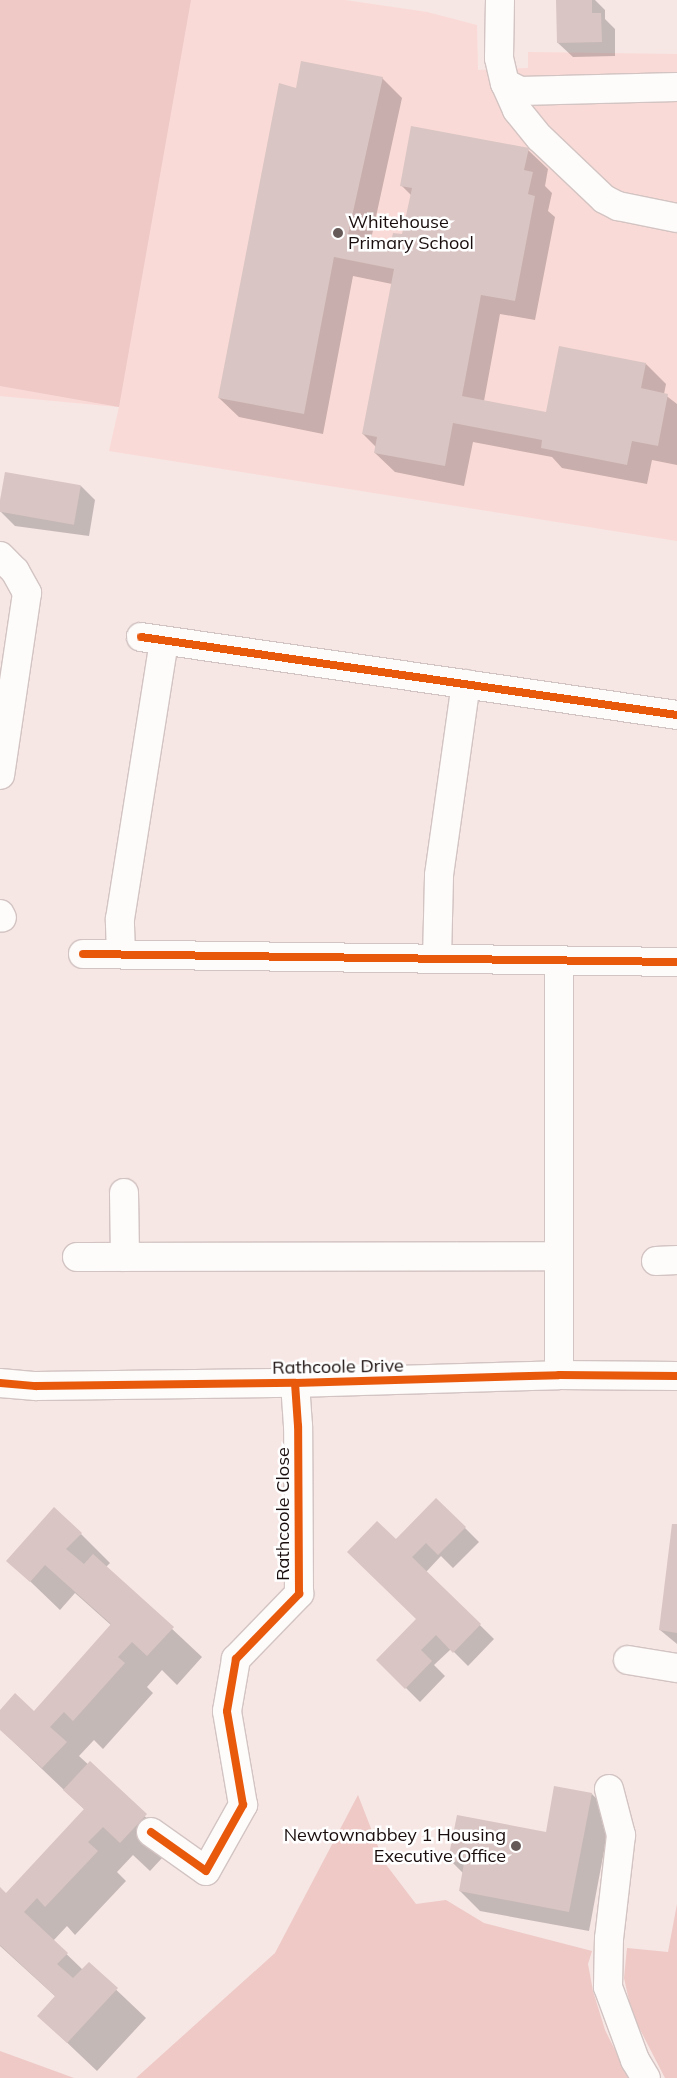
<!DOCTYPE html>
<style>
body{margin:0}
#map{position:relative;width:677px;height:2078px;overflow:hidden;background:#f6e6e4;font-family:Mulish,sans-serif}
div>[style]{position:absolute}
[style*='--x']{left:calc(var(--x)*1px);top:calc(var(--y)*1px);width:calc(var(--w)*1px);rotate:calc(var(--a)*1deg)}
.built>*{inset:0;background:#fadad7}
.green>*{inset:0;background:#eec9c6}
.shadow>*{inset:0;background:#0003}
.building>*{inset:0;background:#d9c5c3;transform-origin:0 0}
.roads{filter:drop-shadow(1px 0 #d2c4c2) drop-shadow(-1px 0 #d2c4c2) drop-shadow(0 1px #d2c4c2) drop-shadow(0 -1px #d2c4c2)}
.minor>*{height:28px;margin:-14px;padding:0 14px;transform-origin:14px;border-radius:14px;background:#fefbfb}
.cycleway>*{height:8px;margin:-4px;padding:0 4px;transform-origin:4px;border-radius:4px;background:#e8590c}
.dots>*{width:14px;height:14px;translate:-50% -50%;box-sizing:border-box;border:2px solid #fff;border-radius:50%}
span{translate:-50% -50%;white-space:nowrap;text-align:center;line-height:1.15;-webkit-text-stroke:5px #fff;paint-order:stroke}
.poi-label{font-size:18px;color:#190e0d}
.left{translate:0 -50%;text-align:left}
.right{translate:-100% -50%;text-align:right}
.street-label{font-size:18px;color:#190e0d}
</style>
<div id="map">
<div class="built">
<i style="clip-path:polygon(0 0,345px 0,427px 12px,477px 25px,478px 70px,528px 68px,528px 52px,677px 54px,677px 541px,109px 451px,119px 407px,0 396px)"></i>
</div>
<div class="green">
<i style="clip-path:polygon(0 0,191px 0,119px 407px,0 386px)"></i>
<i style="clip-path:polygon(358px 1795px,384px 1862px,416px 1904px,446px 1900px,484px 1923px,592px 1951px,588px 1964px,593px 1991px,605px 2030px,629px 2078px,136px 2078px,275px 1953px)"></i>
<i style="clip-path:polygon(677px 1904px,677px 2078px,665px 2078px,632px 2014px,624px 1978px,627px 1948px,668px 1952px)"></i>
<i style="clip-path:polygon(0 2051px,74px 2078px,0 2078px)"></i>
</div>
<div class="shadow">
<i style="clip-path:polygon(557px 0,595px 0,605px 10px,605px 19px,615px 29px,615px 56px,573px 57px,558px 43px)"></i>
<i style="clip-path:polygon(382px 78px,402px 98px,370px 244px,391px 247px,403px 236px,412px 196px,401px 185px,528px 150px,548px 169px,545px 186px,552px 193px,548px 211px,555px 217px,535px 320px,500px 314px,484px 401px,547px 414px,646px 364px,666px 384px,664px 394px,677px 404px,677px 465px,652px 460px,647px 484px,562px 468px,552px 457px,473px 442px,464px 486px,395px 472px,375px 453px,376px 447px,363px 434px,392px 284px,353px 276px,323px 434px,239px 417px,219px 398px,297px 89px)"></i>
<i style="clip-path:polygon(81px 486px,95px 500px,89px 536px,15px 526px,0 511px)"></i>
<i style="clip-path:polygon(436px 1499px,479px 1542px,453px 1568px,441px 1556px,426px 1572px,494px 1639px,468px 1666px,451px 1649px,434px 1665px,445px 1676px,420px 1702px,378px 1660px,418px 1619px,396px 1541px)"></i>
<i style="clip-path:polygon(677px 1526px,677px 1644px,660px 1630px)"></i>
<i style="clip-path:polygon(81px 1534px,110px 1563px,106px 1567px,202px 1657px,177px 1685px,162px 1670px,147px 1687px,153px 1693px,103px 1749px,94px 1740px,79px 1756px,175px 1844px,150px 1871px,133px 1855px,117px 1872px,126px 1881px,75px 1935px,67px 1926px,53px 1941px,83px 1970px,89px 1964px,146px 2018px,97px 2071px,39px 2016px,56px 1997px,0 1946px,0 1889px,6px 1894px,85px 1810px,0 1729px,0 1712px,34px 1712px,112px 1626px,75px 1593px,60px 1610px,8px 1560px)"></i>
<i style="clip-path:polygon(592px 1794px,611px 1814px,589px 1931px,480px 1911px,460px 1891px,463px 1873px,450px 1860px,547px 1833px)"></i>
</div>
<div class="building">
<i style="clip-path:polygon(556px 0,592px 0,592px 13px,601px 13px,602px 42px,557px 43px)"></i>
<i style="clip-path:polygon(301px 61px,383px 77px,347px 239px,390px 246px,393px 233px,402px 234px,412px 188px,400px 186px,411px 126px,529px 148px,524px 170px,533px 172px,528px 194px,535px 196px,515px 301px,481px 295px,462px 396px,546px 412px,559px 346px,646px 363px,641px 388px,668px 394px,658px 446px,632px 441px,627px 465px,541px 448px,542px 440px,453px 423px,445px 466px,374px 453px,377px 437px,362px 434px,394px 269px,334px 257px,304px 414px,218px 398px,279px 83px,296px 88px)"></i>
<i style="left:5px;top:472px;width:77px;height:40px;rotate:10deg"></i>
<i style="clip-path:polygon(436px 1498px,466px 1527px,438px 1555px,426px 1543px,412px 1557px,481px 1624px,453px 1653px,436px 1635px,421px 1650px,432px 1661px,405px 1689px,376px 1660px,416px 1619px,347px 1552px,377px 1521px,396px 1539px)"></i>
<i style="clip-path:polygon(54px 1507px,82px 1533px,66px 1549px,84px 1564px,93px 1554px,174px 1627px,147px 1656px,132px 1642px,118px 1657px,125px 1663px,73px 1721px,64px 1712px,50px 1727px,67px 1742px,42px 1768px,0 1730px,0 1710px,15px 1693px,34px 1711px,111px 1624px,45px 1565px,30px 1582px,6px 1561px)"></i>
<i style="clip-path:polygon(672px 1524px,677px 1524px,677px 1633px,659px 1630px)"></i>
<i style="clip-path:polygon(90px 1761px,147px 1814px,120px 1843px,103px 1827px,88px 1842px,98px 1851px,45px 1907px,37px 1898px,24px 1912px,68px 1953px,57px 1964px,73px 1978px,89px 1962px,118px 1988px,67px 2043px,37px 2016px,55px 1996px,0 1945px,0 1887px,6px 1893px,84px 1809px,63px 1790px)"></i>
<i style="clip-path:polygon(554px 1786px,592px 1793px,569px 1912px,459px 1891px,464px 1863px,448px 1860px,457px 1815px,546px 1832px)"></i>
</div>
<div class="roads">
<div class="minor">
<i style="--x:500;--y:0;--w:58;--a:91"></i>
<i style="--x:499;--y:58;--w:26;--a:77"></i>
<i style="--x:505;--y:83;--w:30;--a:66"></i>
<i style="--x:517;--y:110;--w:36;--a:51"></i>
<i style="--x:540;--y:138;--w:88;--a:43.6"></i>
<i style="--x:604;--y:199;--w:16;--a:27"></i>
<i style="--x:618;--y:206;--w:60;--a:11.5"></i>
<i style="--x:505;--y:83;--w:17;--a:28"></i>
<i style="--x:520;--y:91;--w:157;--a:-1.5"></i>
<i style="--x:0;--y:556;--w:21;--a:45"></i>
<i style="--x:15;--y:571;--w:25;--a:61"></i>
<i style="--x:27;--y:593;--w:184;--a:98.4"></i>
<i style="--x:141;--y:637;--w:542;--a:8.28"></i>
<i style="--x:0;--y:914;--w:4;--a:63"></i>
<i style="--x:83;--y:954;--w:594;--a:0.77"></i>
<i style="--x:121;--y:954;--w:35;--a:-92"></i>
<i style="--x:120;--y:919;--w:282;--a:-81"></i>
<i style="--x:437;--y:959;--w:84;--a:-88.6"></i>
<i style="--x:439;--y:875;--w:193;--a:-82"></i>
<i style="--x:559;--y:961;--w:414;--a:90"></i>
<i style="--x:124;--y:1193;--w:64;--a:89.1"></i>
<i style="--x:77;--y:1257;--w:481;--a:-0.1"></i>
<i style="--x:656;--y:1261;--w:21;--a:-3"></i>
<i style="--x:0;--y:1383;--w:36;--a:5"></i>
<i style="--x:36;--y:1386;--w:259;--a:-0.7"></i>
<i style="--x:295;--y:1383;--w:264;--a:-1.7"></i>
<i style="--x:559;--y:1375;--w:118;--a:0.5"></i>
<i style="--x:628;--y:1660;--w:50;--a:9.3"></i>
<i style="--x:609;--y:1789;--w:48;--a:75.4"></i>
<i style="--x:621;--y:1835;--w:104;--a:96.6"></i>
<i style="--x:609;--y:1938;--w:49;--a:91.2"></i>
<i style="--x:608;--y:1987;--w:78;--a:69.7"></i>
<i style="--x:635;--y:2060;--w:21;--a:59"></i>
<i style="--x:151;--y:1832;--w:67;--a:35.3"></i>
<i style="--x:206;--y:1871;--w:76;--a:-60.7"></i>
<i style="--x:243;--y:1805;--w:95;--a:-99.7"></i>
<i style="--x:227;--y:1711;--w:53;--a:-80.2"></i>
<i style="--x:236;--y:1659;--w:91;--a:-45.9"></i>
<i style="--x:299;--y:1594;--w:168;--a:-90.3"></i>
<i style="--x:298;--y:1426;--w:43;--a:-94"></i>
</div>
</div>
<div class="cycleway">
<i style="--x:141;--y:637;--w:542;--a:8.28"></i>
<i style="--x:83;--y:954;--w:594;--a:0.77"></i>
<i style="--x:0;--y:1383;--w:36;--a:5"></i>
<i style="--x:36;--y:1386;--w:259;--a:-0.7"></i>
<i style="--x:295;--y:1383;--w:264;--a:-1.7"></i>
<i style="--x:559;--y:1375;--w:118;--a:0.5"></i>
<i style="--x:151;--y:1832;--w:67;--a:35.3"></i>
<i style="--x:206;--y:1871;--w:76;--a:-60.7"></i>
<i style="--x:243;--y:1805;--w:95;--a:-99.7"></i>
<i style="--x:227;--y:1711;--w:53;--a:-80.2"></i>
<i style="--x:236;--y:1659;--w:91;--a:-45.9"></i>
<i style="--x:299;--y:1594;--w:168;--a:-90.3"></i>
<i style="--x:298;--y:1426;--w:43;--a:-94"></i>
</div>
<div class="dots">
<i style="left:338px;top:233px;background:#665a58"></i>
<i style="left:516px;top:1846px;background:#665a58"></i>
</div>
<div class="poi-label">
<span class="left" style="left:348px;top:233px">Whitehouse<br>Primary School</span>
<span class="right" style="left:506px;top:1846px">Newtownabbey 1 Housing<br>Executive Office</span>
</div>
<div class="street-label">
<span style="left:338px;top:1367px;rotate:-1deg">Rathcoole Drive</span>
<span style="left:283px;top:1514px;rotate:-90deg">Rathcoole Close</span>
</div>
</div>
